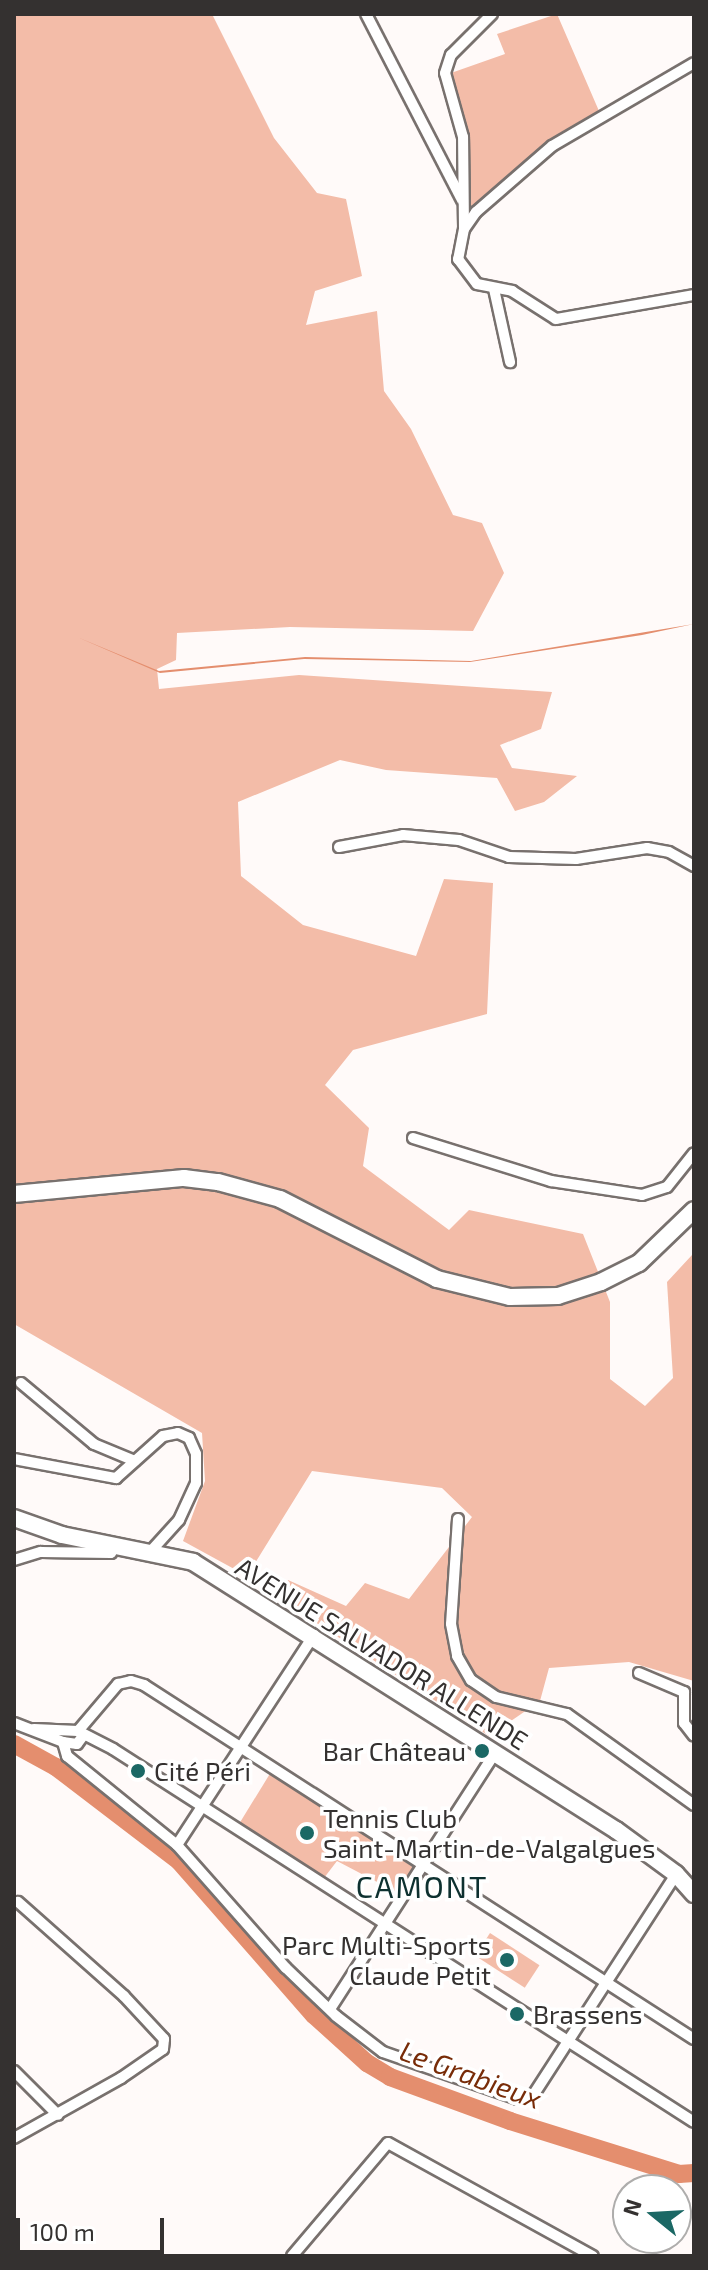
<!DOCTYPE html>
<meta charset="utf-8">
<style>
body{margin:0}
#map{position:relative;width:708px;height:2270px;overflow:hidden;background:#fffaf9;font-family:"Exo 2",sans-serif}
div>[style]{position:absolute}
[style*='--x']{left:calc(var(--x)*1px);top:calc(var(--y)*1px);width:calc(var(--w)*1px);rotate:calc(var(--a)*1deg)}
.green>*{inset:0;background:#f3bca8;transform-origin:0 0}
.water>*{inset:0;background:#e48e6e}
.river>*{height:18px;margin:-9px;padding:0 9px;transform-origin:9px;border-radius:9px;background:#e48e6e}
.roads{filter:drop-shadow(2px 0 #78716e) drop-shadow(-2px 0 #78716e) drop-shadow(0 2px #78716e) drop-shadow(0 -2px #78716e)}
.minor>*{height:10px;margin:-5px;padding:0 5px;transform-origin:5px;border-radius:5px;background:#fff}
.primary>*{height:16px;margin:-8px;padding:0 8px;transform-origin:8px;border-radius:8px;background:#fff}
.dots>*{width:22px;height:22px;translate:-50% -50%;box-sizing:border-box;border:4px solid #fff;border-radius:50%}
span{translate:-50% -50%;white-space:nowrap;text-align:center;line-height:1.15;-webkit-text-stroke:7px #fff;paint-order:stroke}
.street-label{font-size:26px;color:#343130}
.poi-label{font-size:26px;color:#343130}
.right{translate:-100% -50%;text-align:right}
.left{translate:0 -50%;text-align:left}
.water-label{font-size:28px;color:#782c08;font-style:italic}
.quarter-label{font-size:30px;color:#0e3130;letter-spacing:2px}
.frame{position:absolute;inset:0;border:16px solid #343130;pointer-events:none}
.north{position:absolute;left:612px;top:2174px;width:80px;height:80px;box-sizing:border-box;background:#fff;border:2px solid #aeadac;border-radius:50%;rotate:288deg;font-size:22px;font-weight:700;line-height:32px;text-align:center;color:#343130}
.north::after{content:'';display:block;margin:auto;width:28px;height:36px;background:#1b6865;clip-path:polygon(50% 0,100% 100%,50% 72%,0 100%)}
.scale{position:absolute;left:16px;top:2218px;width:148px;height:36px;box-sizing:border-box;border:4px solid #343130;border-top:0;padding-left:10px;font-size:24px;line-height:28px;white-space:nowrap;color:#343130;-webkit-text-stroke:6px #fff;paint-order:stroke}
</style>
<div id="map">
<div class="green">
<i style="clip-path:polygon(14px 14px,212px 14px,274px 138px,317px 193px,346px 199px,362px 276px,315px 291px,306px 325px,377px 311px,384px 391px,411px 429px,453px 515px,482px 523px,504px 573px,473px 631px,290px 627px,177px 633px,176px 660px,157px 669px,159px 689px,299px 675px,552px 692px,541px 729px,500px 745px,512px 768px,577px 776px,544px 802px,515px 811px,497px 778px,386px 770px,340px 760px,238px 802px,241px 876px,303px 925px,416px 956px,444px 879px,493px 883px,487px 1014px,353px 1050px,325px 1085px,369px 1128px,363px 1166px,449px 1230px,469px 1210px,583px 1234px,610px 1302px,610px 1379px,645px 1406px,673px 1378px,667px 1282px,692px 1255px,694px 1681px,629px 1662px,549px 1668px,540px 1701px,489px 1736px,280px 1599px,288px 1580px,346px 1606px,365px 1583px,409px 1599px,472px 1517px,442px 1488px,312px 1471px,247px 1576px,183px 1541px,205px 1481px,202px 1433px,14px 1324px)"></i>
<i style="clip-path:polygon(557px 14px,599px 111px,556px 137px,475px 207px,467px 206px,467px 135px,451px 73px,505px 54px,497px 34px)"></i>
<i style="clip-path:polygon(271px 1772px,413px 1867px,398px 1893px,337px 1861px,324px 1878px,239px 1824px)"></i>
<i style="left:490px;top:1933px;width:59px;height:27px;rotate:33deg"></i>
</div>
<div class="water">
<i style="clip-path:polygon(694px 624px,642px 635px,470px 662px,304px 659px,160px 673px,77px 637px,159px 671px,305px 657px,471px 661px)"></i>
</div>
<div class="river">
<i style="--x:14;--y:1744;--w:48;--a:28.7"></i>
<i style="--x:56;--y:1767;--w:155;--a:37.4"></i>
<i style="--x:179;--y:1861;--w:205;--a:48.8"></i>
<i style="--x:314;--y:2015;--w:72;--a:42.2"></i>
<i style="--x:367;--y:2063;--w:27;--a:31"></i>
<i style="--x:390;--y:2077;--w:128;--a:20.1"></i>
<i style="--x:510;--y:2121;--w:177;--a:17.4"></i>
<i style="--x:679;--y:2174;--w:15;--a:-4"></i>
</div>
<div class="roads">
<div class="minor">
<i style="--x:366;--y:14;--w:209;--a:62.7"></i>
<i style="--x:694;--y:63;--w:164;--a:149.7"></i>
<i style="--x:552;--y:146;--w:101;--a:139"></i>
<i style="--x:476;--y:212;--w:21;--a:125"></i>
<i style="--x:464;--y:229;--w:31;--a:101"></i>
<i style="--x:458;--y:259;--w:31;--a:53"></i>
<i style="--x:477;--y:284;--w:36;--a:11"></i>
<i style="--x:512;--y:291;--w:52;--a:32.5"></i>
<i style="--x:556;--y:319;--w:140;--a:-9.9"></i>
<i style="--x:464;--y:228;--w:91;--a:-90.6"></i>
<i style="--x:463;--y:137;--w:66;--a:-105.7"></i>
<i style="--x:445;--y:73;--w:19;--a:-72"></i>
<i style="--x:451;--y:55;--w:58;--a:-45"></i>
<i style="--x:494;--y:289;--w:75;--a:77.6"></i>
<i style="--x:339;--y:847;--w:65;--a:-10.6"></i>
<i style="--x:403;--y:835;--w:56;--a:5.1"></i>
<i style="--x:459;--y:840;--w:53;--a:18.8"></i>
<i style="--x:509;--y:857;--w:67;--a:1.7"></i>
<i style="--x:576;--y:859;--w:72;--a:-8.8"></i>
<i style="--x:647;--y:848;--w:22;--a:10"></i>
<i style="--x:669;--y:852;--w:29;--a:29"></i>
<i style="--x:413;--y:1138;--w:145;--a:17.3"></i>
<i style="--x:551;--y:1181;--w:92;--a:8.7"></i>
<i style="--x:642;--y:1195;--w:26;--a:-18"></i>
<i style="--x:667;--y:1187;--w:43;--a:-51.5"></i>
<i style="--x:21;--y:1383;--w:95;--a:39.9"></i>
<i style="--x:94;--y:1444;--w:44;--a:22.5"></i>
<i style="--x:14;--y:1459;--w:104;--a:10.6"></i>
<i style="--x:116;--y:1478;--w:63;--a:-41.8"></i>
<i style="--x:163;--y:1436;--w:15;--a:-11"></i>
<i style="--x:178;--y:1433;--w:12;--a:24"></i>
<i style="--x:189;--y:1438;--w:17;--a:66"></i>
<i style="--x:196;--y:1454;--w:29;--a:90"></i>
<i style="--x:196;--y:1483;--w:41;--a:114.7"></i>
<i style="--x:179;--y:1520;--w:42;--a:132.1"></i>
<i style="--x:458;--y:1519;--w:105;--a:93.8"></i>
<i style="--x:451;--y:1624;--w:33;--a:79"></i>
<i style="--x:457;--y:1656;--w:28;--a:60"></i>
<i style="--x:471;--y:1680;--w:30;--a:34"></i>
<i style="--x:496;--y:1697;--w:73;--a:13.5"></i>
<i style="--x:567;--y:1714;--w:156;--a:35.6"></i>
<i style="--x:14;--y:1560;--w:28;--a:-17"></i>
<i style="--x:41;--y:1552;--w:70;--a:0.8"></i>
<i style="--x:111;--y:1553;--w:9;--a:-63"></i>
<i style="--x:639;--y:1673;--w:49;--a:22.9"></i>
<i style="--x:684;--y:1692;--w:31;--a:90"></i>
<i style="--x:684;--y:1723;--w:16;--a:52"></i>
<i style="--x:14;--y:1723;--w:53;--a:21.2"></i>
<i style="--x:63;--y:1742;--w:14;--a:8"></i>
<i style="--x:77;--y:1744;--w:9;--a:-54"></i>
<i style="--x:34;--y:1729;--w:44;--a:2.6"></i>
<i style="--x:78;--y:1731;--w:39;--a:27"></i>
<i style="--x:113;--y:1749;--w:690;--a:32.7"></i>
<i style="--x:78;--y:1731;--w:62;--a:-49.6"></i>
<i style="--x:118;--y:1684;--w:13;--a:-13"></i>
<i style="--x:131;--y:1681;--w:14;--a:17"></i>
<i style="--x:144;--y:1685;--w:654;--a:32.77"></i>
<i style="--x:63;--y:1742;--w:15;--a:74"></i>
<i style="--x:67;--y:1756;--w:141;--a:39"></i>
<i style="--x:177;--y:1845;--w:164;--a:48.5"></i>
<i style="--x:286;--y:1968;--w:69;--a:43.8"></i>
<i style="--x:336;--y:2016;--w:59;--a:37.5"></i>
<i style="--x:383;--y:2052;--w:143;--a:19.2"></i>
<i style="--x:518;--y:2099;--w:14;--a:-8"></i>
<i style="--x:532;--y:2097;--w:265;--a:-57.1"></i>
<i style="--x:177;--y:1845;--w:251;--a:-56.9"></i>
<i style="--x:330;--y:2009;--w:305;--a:-57.2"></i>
<i style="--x:14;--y:2071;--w:62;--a:45"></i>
<i style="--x:14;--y:2138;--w:123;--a:-29.3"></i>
<i style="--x:121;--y:2078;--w:51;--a:-34.6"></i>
<i style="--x:163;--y:2049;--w:10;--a:-84"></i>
<i style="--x:164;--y:2039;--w:59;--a:-132.9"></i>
<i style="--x:124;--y:1996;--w:142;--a:-138.4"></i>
<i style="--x:292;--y:2256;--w:148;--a:-49.7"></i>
<i style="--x:388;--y:2143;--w:234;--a:28.9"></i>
</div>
<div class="primary">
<i style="--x:14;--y:1194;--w:171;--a:-5.4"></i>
<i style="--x:184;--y:1178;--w:34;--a:7"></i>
<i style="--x:218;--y:1182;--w:64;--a:15.3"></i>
<i style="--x:280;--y:1199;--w:176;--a:27"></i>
<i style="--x:437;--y:1279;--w:75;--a:13.9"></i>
<i style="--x:510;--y:1297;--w:48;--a:-1.2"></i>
<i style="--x:558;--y:1296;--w:45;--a:-18"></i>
<i style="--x:601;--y:1282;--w:42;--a:-26.6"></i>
<i style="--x:639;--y:1263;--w:76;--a:-43.9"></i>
<i style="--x:14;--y:1518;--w:51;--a:19.5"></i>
<i style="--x:62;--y:1535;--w:134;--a:11.6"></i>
<i style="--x:193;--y:1562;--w:501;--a:32.36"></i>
<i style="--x:616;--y:1830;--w:74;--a:36.3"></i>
<i style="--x:676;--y:1874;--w:27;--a:48"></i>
</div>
</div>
<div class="dots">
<i style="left:482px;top:1751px;background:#1b6865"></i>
<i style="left:138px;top:1771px;background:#1b6865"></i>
<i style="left:307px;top:1833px;background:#1b6865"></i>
<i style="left:507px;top:1960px;background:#1b6865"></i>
<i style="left:517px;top:2014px;background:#1b6865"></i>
</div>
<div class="street-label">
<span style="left:382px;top:1653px;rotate:32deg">AVENUE SALVADOR ALLENDE</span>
</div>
<div class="poi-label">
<span class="right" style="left:466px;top:1751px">Bar Château</span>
<span class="left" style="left:154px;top:1771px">Cité Péri</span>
<span class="left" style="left:323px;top:1833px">Tennis Club<br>Saint-Martin-de-Valgalgues</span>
<span class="right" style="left:491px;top:1960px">Parc Multi-Sports<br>Claude Petit</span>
<span class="left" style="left:533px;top:2014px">Brassens</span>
</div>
<div class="water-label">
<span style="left:471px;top:2074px;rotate:20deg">Le Grabieux</span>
</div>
<div class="quarter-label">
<span style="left:422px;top:1886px">CAMONT</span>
</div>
<div class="frame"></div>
<div class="north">N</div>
<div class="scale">100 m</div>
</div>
